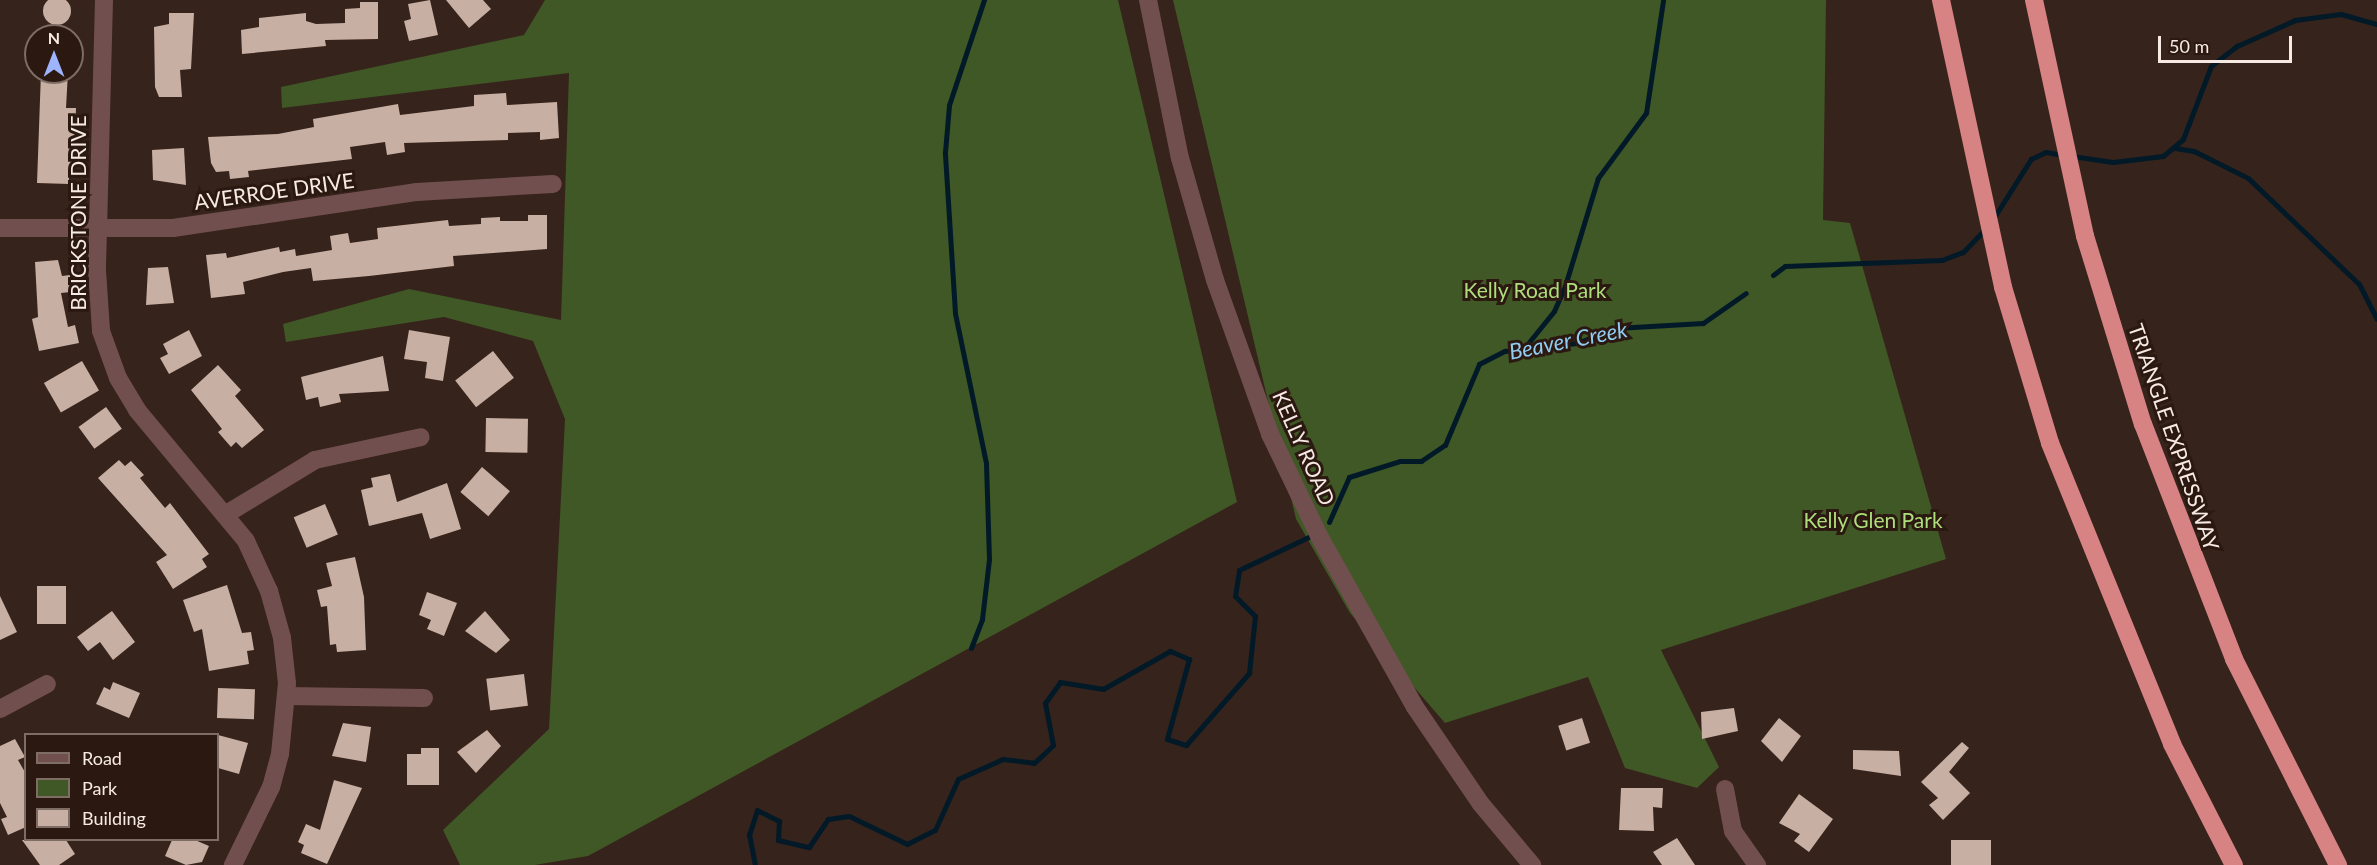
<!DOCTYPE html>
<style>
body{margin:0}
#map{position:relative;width:2377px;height:865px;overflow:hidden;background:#36231b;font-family:Lato,sans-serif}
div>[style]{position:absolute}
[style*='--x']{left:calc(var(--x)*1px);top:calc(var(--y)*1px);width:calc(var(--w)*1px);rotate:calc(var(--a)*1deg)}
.green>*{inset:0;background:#405726}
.stream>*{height:5px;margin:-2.5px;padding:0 2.5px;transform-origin:2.5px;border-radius:2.5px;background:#021a28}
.building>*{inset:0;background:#c7afa4;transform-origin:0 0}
.round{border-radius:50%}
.minor>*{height:18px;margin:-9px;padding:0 9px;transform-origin:9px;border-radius:9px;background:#724f4f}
.highway>*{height:18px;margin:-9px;padding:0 9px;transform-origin:9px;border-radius:9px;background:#d78283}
span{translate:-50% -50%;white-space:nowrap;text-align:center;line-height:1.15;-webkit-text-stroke:6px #2b1911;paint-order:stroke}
.street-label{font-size:21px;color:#f7eae4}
.park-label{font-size:21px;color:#aedd7c}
.water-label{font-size:22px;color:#91ccf2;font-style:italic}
.legend{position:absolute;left:24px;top:733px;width:195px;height:108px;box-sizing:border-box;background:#2b1911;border:2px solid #7d6d65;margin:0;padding:8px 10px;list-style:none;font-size:18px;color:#f7eae4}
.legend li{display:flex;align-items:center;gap:12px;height:30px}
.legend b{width:30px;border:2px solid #7d6d65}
.north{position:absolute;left:24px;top:24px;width:60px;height:60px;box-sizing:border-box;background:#2b1911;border:2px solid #7d6d65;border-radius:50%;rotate:0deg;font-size:16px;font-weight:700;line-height:24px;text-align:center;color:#f7eae4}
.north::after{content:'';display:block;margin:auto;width:21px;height:27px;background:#9eb4fd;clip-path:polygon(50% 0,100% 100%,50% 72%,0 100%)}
.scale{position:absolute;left:2158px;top:36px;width:134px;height:27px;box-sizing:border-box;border:3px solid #f7eae4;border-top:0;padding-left:8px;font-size:18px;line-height:21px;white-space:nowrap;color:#f7eae4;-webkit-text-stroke:4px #2b1911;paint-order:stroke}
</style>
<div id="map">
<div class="green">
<i style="clip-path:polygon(545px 0,1118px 0,1237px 502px,588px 856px,535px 865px,460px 865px,443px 830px,549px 729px,565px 419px,533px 341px,444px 317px,286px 342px,283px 324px,409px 289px,561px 320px,569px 73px,282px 108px,281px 87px,524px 35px)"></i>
<i style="clip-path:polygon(1173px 0,1826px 0,1823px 220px,1850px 223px,1946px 559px,1661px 650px,1719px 767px,1697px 788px,1625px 768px,1588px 677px,1445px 723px,1350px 613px,1296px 519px)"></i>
</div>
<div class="stream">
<i style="--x:2175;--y:148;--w:19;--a:9"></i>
<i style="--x:2194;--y:151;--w:60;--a:26.6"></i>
<i style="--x:2248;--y:178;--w:153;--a:43.7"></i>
<i style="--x:2359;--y:284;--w:39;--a:63"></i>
<i style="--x:2072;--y:156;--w:41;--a:8.3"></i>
<i style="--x:2113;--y:162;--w:50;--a:-6.8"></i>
<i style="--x:2163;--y:156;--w:26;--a:-40"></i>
<i style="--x:2183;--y:139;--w:78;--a:-69"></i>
<i style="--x:2211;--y:66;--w:33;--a:-38"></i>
<i style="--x:2237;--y:46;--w:64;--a:-24.1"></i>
<i style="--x:2295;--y:20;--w:46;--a:-7.4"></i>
<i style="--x:2341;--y:14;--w:37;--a:16"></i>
<i style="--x:1993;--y:219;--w:71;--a:-57.7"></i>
<i style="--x:2031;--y:159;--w:17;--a:-25"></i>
<i style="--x:2046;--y:152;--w:17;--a:10"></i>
<i style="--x:1773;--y:275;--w:15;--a:-37"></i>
<i style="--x:1785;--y:266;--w:157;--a:-2.2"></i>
<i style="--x:1942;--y:260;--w:22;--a:-21"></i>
<i style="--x:1963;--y:252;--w:32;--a:-46"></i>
<i style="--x:1525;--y:347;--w:46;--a:-51.1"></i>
<i style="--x:1554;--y:311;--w:24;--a:-66"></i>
<i style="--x:1564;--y:289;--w:116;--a:-73"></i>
<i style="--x:1598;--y:178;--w:81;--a:-53.6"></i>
<i style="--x:1646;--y:113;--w:114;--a:-81.4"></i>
<i style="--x:1329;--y:522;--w:49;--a:-66"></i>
<i style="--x:1349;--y:477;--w:53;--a:-17.4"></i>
<i style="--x:1400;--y:461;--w:21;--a:0"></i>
<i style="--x:1421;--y:461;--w:29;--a:-34"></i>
<i style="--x:1445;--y:445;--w:88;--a:-67.2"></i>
<i style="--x:1479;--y:364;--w:29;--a:-27"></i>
<i style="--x:1505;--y:351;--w:72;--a:-6.3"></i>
<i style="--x:1577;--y:343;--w:42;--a:-21"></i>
<i style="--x:1616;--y:328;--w:87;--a:-3.3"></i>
<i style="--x:1703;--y:323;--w:52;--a:-34.9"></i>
<i style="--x:971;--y:648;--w:31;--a:-69"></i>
<i style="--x:982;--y:619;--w:60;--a:-83.3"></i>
<i style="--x:989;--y:559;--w:96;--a:-91.8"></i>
<i style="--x:986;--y:463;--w:153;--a:-101.7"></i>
<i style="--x:955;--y:313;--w:161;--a:-93.6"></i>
<i style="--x:945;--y:152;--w:47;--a:-85.1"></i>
<i style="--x:949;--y:105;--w:111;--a:-71.6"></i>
<i style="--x:755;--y:865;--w:31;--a:-101"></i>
<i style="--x:749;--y:835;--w:26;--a:-72"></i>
<i style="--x:757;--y:810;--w:25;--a:27"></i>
<i style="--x:779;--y:821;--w:19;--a:93"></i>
<i style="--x:778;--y:840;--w:32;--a:13"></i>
<i style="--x:809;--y:847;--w:34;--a:-56"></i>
<i style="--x:828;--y:819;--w:21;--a:-8"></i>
<i style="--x:849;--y:816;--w:64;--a:25.8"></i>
<i style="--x:907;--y:844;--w:31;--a:-27"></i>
<i style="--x:935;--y:830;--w:56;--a:-65.7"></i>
<i style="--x:958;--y:779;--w:49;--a:-24"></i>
<i style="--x:1003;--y:759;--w:31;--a:7"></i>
<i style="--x:1034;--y:763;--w:26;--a:-43"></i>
<i style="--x:1053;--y:745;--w:43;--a:-100.8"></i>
<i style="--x:1045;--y:703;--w:26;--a:-54"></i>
<i style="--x:1060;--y:682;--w:44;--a:9.2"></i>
<i style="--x:1103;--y:689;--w:77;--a:-29.6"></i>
<i style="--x:1170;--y:651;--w:21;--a:23"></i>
<i style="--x:1189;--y:659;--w:83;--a:105.4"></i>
<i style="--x:1167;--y:739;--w:20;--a:18"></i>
<i style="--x:1186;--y:745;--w:96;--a:-48.8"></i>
<i style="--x:1249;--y:673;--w:57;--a:-84"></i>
<i style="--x:1255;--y:616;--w:28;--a:-135"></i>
<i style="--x:1235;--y:596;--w:26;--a:-81"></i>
<i style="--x:1239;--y:570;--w:84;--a:-25.3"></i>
</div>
<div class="building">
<i class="round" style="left:43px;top:-3px;width:28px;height:28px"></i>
<i style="clip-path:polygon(430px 0,438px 35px,409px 41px,404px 21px,411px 19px,408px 4px)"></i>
<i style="clip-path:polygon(446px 0,483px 0,491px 9px,469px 28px)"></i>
<i style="clip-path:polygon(360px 2px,378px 2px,378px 39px,325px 40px,326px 46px,242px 54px,241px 30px,259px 27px,259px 18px,306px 13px,306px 21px,316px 24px,345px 23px,345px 9px,360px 8px)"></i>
<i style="clip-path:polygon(169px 13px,194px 13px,191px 69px,180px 70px,182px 97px,159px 97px,155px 87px,154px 27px,169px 24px)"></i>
<i style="clip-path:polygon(41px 72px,68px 72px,66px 108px,76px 108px,74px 169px,69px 169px,69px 184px,37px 183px)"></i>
<i style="clip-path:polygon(506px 93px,507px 105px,557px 102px,559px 138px,540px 140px,540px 132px,508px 133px,508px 140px,404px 143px,405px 152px,387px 155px,385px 142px,350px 147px,352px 159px,248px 171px,249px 177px,230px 179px,229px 171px,216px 172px,211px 163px,208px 137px,278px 134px,314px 127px,313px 119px,398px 104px,400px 115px,474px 106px,474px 95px)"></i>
<i style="clip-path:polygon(184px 148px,186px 185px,153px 180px,152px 150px)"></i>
<i style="clip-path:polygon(528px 215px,547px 215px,547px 249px,453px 256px,454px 266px,369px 276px,313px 281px,311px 268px,283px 272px,243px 282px,245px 294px,211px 298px,206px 255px,226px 253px,227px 258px,279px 247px,280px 252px,295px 249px,296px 256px,332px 250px,330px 236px,348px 233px,350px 243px,378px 239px,377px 228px,448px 220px,449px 226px,481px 224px,481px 218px,500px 217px,500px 221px,528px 221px)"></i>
<i style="clip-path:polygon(58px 260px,62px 276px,70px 275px,71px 292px,61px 293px,68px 327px,75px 325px,79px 343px,39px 351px,32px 319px,38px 317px,35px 262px)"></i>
<i style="clip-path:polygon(168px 267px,174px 303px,146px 305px,148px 268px)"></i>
<i style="clip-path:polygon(189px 330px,202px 356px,169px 374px,160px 358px,168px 354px,163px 344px)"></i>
<i style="clip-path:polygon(409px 330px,450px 337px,443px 381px,425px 378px,427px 362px,404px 359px)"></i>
<i style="left:493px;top:351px;width:34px;height:48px;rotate:52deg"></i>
<i style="clip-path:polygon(383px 356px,389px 391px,339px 394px,341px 402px,320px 407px,318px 397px,306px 400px,301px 377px)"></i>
<i style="left:82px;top:361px;width:34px;height:44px;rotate:60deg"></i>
<i style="clip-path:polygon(218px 365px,241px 390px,235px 396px,264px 430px,242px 448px,236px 442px,231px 447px,218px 432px,222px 429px,191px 390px)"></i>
<i style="left:106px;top:407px;width:27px;height:34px;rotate:54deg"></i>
<i style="left:486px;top:418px;width:42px;height:34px;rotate:1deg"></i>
<i style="clip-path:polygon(119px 460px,125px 466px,131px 461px,144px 475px,140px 478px,165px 508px,170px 503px,209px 554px,202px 559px,207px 567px,173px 589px,156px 562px,167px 555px,98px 478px)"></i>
<i style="left:482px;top:467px;width:37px;height:33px;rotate:41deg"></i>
<i style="clip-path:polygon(390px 474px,397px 502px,447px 483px,461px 529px,430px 539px,422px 513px,369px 526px,361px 490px,373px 487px,371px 478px)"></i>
<i style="left:325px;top:504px;width:33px;height:34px;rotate:67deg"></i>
<i style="clip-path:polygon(355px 557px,364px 597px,366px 650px,337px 652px,336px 644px,330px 645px,327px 606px,321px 607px,317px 590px,332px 586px,326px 563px)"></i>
<i style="clip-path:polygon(227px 585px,242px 633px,251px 632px,254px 650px,247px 651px,249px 664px,209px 671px,202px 629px,194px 632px,183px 600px)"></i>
<i style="left:37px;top:586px;width:29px;height:38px"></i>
<i style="clip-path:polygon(427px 592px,457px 603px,444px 636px,427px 629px,431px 620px,419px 615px)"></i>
<i style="clip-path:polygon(0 596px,17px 632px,0 640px)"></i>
<i style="clip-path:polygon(112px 611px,135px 642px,113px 660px,100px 642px,88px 651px,77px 637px)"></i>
<i style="clip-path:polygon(485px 611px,510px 640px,496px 653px,465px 631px)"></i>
<i style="left:524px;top:674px;width:32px;height:38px;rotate:83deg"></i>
<i style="clip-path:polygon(113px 682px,140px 693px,129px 718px,96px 704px,104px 687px,110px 690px)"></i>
<i style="left:218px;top:688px;width:37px;height:30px;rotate:2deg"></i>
<i style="clip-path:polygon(1734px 708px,1738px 731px,1702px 739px,1701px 712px)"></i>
<i style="left:1582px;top:718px;width:26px;height:25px;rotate:72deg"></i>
<i style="clip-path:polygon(1779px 718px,1801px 736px,1782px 762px,1761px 741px)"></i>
<i style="clip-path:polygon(343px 723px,371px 727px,366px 762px,332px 756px)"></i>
<i style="clip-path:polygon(487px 730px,501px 746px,476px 773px,457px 752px)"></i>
<i style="clip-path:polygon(218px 735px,248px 743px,239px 774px,218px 768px)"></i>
<i style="clip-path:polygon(15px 739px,25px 757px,18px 760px,26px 774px,26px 827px,8px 835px,1px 819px,7px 817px,0 803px,0 746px)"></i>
<i style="clip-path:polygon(1962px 742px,1969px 748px,1949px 772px,1970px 793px,1943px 820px,1929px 805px,1938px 798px,1921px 782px)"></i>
<i style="clip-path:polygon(421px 748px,439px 748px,439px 785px,407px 785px,407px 754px,421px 754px)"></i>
<i style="clip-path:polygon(1853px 750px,1899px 751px,1901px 776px,1853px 769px)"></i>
<i style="clip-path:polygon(334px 780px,362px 788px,327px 864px,301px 853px,304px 845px,298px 842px,306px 824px,320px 830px)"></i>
<i style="clip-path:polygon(1621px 788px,1663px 788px,1662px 808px,1653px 807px,1654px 831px,1619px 830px)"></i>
<i style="clip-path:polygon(1799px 794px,1833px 819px,1809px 852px,1794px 841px,1800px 834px,1779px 823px)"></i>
<i style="clip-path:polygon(1677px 838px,1695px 865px,1662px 865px,1653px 852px)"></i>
<i style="clip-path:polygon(22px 840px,66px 840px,75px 854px,59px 865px,40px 865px)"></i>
<i style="clip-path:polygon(172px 840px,195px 840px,209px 846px,202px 862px,186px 865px,165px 856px)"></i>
<i style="left:1951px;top:840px;width:40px;height:25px"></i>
</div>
<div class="minor">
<i style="--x:104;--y:0;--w:270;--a:91.5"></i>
<i style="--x:97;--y:270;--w:61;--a:86.2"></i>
<i style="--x:101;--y:331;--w:50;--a:70.1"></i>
<i style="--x:118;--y:378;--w:37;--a:59"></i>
<i style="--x:137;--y:410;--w:170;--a:50.2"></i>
<i style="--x:246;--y:541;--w:55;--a:65.3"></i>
<i style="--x:269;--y:591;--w:49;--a:74.5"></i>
<i style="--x:282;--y:638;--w:45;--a:83.7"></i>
<i style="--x:287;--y:683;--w:71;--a:95.6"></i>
<i style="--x:280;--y:754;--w:34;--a:105"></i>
<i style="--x:271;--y:787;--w:87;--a:116"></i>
<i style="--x:1148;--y:0;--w:161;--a:78.6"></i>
<i style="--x:1180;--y:158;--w:127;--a:74"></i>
<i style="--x:1215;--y:280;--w:164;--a:70.3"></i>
<i style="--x:1270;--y:434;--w:113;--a:64.3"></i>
<i style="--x:1319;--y:536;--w:196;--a:60.7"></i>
<i style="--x:1415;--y:707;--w:117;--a:55.8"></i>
<i style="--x:1481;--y:804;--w:80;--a:50.1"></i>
<i style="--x:0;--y:228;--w:173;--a:0"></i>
<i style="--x:173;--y:228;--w:247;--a:-8.4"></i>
<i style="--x:417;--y:192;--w:136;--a:-3.4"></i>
<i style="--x:228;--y:513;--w:102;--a:-31.3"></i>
<i style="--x:315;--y:460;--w:108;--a:-12.2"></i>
<i style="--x:286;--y:696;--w:138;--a:0.8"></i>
<i style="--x:0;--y:709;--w:53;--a:-28"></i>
<i style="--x:1725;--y:789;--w:43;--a:79.2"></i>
<i style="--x:1733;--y:831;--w:42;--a:54.8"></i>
</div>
<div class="highway">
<i style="--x:1941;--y:0;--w:294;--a:77.8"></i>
<i style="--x:2003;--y:287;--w:163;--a:73.2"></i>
<i style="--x:2050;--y:443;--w:325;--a:67.9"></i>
<i style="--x:2172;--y:744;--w:136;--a:62.9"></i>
<i style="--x:2034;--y:0;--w:241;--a:77.8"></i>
<i style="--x:2085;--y:236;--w:197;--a:72.9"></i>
<i style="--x:2143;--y:424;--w:252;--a:68.8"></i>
<i style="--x:2234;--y:659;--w:231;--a:63.2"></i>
</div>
<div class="street-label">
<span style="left:274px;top:191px;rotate:-8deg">AVERROE DRIVE</span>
<span style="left:78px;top:213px;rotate:-90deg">BRICKSTONE DRIVE</span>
<span style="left:2174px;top:437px;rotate:71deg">TRIANGLE EXPRESSWAY</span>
<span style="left:1304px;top:448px;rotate:66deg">KELLY ROAD</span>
</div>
<div class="park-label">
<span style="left:1535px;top:290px">Kelly Road Park</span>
<span style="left:1873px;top:520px">Kelly Glen Park</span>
</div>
<div class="water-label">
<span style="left:1568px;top:340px;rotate:-11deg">Beaver Creek</span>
</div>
<ul class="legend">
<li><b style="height:8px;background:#724f4f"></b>Road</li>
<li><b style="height:16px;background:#405726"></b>Park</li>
<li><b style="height:16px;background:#c7afa4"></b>Building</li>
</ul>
<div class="north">N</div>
<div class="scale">50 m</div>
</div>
